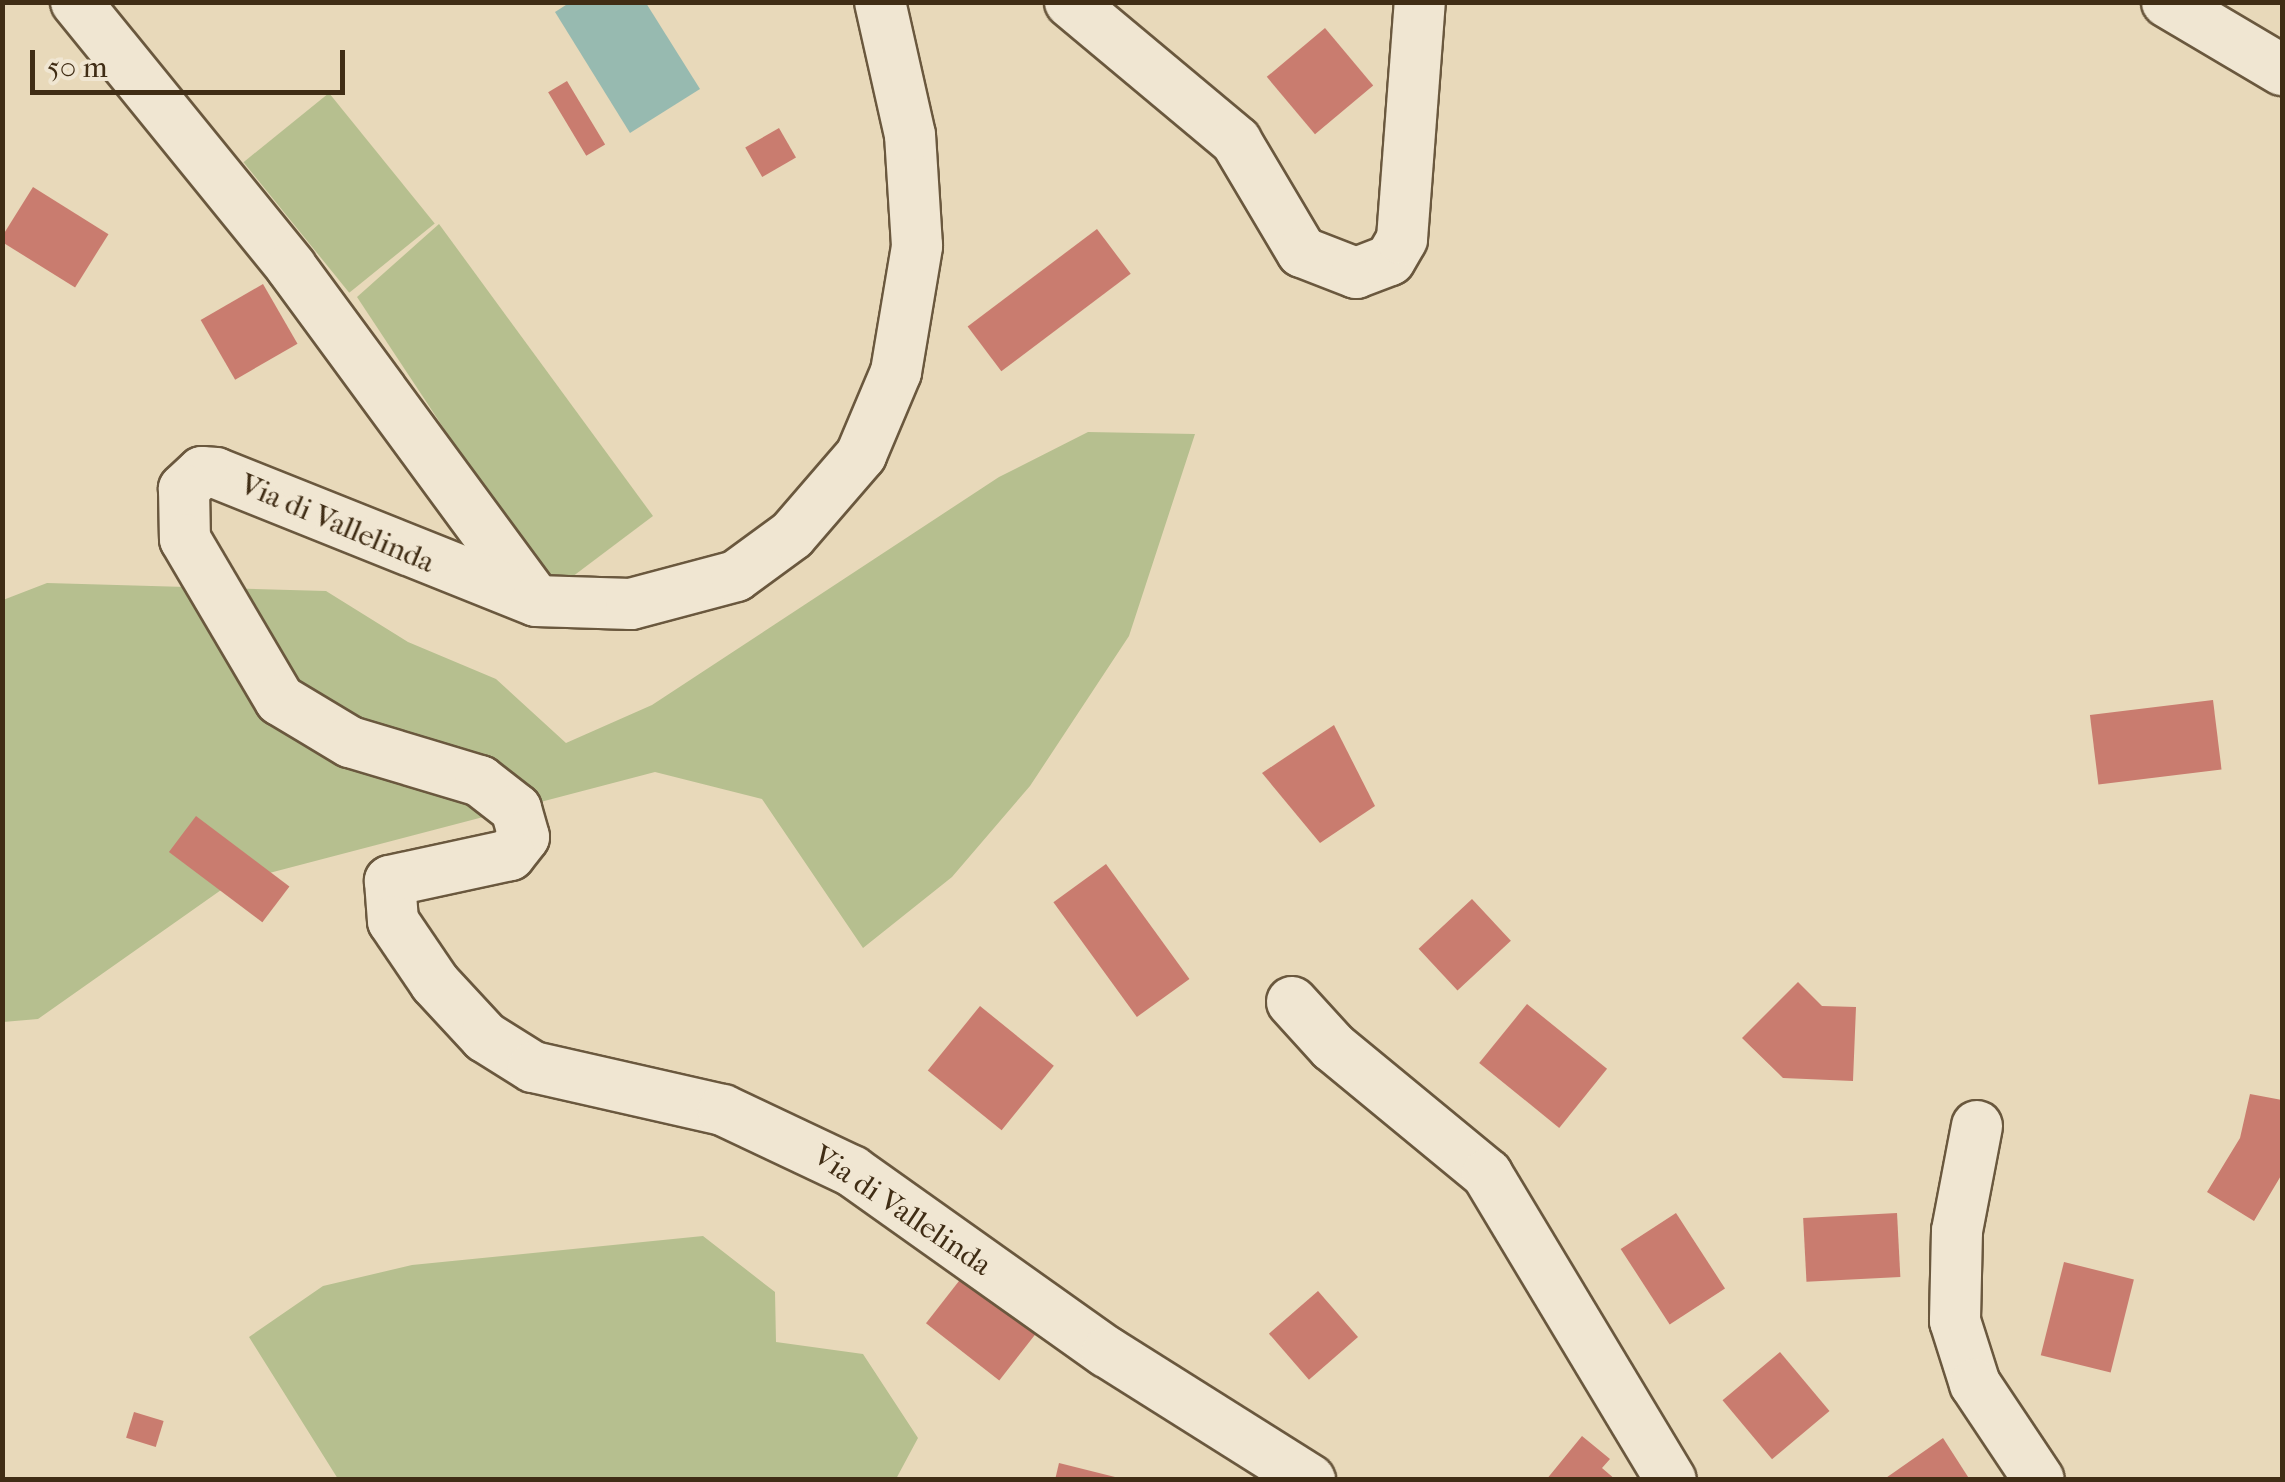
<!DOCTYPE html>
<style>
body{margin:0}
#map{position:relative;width:2285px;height:1482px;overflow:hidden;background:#e8d9ba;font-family:"IM FELL French Canon",serif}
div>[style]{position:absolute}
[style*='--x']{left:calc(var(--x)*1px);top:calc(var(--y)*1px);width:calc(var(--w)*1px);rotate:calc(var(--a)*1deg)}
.green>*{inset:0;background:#b6bf8f;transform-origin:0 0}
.water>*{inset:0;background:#97bab0}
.building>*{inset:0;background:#c97c6f;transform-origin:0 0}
.roads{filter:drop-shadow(2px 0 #6a583e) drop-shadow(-2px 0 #6a583e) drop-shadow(0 2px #6a583e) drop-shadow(0 -2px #6a583e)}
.street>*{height:50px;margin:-25px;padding:0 25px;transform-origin:25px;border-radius:25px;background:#f0e6d2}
span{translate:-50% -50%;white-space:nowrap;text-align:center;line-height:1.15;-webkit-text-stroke:10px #f0e6d2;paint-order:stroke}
.street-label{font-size:30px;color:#402d15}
.frame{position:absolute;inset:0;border:5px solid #402d15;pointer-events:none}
.scale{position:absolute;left:30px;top:50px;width:315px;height:45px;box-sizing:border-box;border:5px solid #402d15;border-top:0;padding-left:12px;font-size:30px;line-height:35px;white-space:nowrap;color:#402d15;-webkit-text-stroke:8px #f0e6d2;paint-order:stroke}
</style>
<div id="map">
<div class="green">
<i style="left:329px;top:93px;width:168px;height:110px;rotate:51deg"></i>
<i style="clip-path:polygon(439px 224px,653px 516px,552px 592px,357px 297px)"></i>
<i style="clip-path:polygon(1088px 432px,1195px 434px,1129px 636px,1030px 786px,952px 877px,863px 948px,762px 799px,655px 772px,231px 883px,38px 1019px,3px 1022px,3px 600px,47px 583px,326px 591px,408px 642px,496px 679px,566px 743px,652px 705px,999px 477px)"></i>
<i style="clip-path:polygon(703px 1236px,775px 1292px,776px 1342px,863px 1354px,918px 1438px,896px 1479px,338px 1479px,249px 1337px,323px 1286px,412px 1265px)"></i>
</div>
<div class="water">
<i style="clip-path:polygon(569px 3px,646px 3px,700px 89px,630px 133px,555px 12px)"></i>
</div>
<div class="building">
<i style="left:1325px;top:28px;width:75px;height:76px;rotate:50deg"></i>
<i style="left:567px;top:81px;width:74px;height:22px;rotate:59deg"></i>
<i style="left:779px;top:128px;width:34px;height:39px;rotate:60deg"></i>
<i style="left:33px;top:187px;width:89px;height:63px;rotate:32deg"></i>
<i style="left:1097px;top:229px;width:56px;height:162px;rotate:53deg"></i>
<i style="left:263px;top:284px;width:69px;height:72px;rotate:60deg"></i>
<i style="left:2213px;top:700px;width:70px;height:124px;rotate:83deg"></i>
<i style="clip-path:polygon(1334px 725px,1375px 806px,1320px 843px,1262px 773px)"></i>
<i style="left:196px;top:816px;width:117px;height:45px;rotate:37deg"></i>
<i style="left:1106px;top:864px;width:142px;height:65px;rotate:54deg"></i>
<i style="left:1472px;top:899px;width:57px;height:73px;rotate:47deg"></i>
<i style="clip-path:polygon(1798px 982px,1822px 1006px,1856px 1007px,1853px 1081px,1783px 1078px,1742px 1038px)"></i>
<i style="left:1527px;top:1004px;width:103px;height:76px;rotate:39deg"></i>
<i style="left:980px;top:1006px;width:95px;height:83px;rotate:39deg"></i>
<i style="clip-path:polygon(2250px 1094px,2282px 1100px,2282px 1174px,2254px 1221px,2207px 1192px,2240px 1138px)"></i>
<i style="left:1676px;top:1213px;width:90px;height:66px;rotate:57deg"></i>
<i style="left:1897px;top:1213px;width:64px;height:94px;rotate:87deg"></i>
<i style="left:2064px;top:1262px;width:72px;height:96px;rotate:14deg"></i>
<i style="left:966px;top:1272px;width:93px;height:65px;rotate:38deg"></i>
<i style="left:1318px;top:1291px;width:61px;height:65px;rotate:49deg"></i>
<i style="left:1780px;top:1352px;width:77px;height:75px;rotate:50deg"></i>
<i style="left:134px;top:1412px;width:31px;height:27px;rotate:17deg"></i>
<i style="clip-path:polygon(1582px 1436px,1610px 1459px,1602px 1468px,1616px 1480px,1546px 1480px)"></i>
<i style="clip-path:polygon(1943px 1438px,1970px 1480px,1883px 1480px)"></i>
<i style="clip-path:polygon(1059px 1463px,1119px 1478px,1119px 1480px,1055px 1480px)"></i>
</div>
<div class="roads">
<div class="street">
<i style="--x:76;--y:2;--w:341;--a:50.9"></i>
<i style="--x:291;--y:267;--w:414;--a:53.7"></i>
<i style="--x:536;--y:601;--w:345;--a:-158.2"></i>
<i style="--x:216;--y:473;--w:14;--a:-176"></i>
<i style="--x:202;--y:472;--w:25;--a:137"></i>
<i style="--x:184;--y:489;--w:50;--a:88.9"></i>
<i style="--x:185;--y:539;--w:187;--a:59.5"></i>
<i style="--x:280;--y:700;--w:82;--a:31"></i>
<i style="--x:350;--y:742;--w:136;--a:16.7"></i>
<i style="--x:480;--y:781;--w:46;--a:37.9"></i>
<i style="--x:516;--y:809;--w:29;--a:74"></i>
<i style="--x:524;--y:837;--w:23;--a:128"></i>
<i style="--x:510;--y:855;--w:123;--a:167.8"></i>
<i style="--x:390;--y:881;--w:40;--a:85.7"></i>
<i style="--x:393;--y:921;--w:75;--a:55.9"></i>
<i style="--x:435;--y:983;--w:74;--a:47.2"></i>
<i style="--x:485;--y:1037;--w:57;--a:32"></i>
<i style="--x:533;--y:1067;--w:195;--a:12.8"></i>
<i style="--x:723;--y:1110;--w:143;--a:25.3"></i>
<i style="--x:852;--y:1171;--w:313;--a:35.4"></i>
<i style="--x:1107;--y:1352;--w:240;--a:32.2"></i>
<i style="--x:1070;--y:2;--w:217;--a:39.9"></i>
<i style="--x:1236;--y:141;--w:129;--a:59.3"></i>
<i style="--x:1302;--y:252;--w:58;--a:21.3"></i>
<i style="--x:1356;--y:273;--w:36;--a:-21"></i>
<i style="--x:1390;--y:260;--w:24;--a:-60"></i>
<i style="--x:1402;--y:239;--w:238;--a:-85.7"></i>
<i style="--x:2167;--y:2;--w:134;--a:30.6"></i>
<i style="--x:536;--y:601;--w:95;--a:1.8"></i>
<i style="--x:631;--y:604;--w:109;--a:-14.9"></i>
<i style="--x:736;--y:576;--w:69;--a:-36.2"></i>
<i style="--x:792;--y:535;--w:106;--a:-49.2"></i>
<i style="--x:861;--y:455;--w:90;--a:-67.1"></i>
<i style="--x:896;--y:372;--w:128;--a:-80.5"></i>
<i style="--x:917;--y:246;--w:111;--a:-93.6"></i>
<i style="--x:910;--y:135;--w:136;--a:-102.7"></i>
<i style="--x:1292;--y:1002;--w:61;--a:47.7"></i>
<i style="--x:1333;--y:1047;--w:200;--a:39.5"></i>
<i style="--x:1487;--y:1174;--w:357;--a:59"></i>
<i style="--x:1977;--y:1126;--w:107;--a:100.8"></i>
<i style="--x:1957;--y:1231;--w:90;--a:91.3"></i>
<i style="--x:1955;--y:1321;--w:66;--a:72.4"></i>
<i style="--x:1975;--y:1384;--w:115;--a:56.3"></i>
</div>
</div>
<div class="street-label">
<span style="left:337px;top:524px;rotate:23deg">Via di Vallelinda</span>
<span style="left:902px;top:1211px;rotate:34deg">Via di Vallelinda</span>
</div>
<div class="frame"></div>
<div class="scale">50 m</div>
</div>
